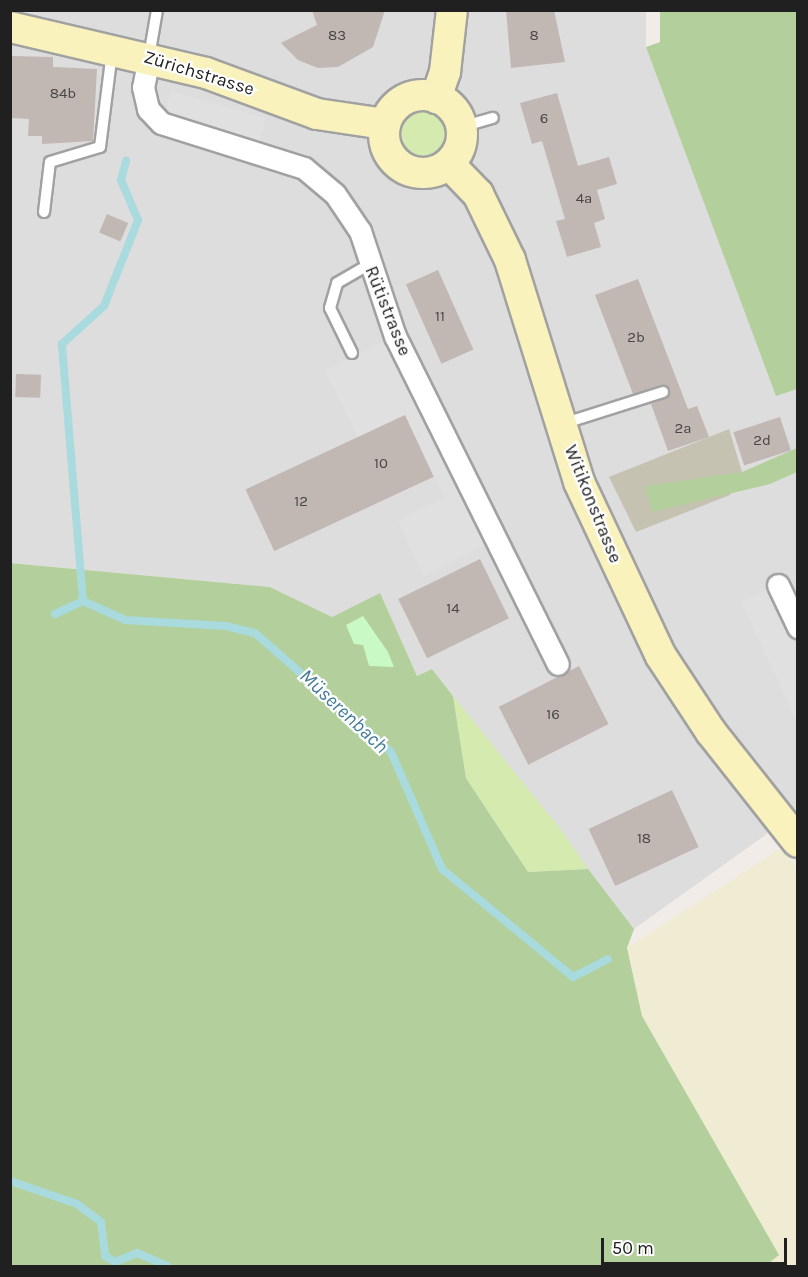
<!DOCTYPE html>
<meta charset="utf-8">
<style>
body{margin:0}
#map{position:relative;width:808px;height:1277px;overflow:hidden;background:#f1ece7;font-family:Karla,sans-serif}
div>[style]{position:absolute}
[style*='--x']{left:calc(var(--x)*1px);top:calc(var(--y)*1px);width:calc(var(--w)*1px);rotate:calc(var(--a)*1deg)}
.residential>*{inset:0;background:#dedddd}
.construction>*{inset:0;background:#c5c2b2}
.farmland>*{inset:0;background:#efecd3}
.grass>*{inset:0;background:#d5eaae}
.round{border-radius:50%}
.forest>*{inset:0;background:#b3cf9c}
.park>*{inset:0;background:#c9f9c5}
.parking>*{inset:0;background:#e0e0e0;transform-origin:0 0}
.stream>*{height:8px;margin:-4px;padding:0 4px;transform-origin:4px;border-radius:4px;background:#a8dade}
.building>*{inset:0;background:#c1b7b3;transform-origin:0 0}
.roads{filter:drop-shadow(2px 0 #a1a1a1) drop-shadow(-2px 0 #a1a1a1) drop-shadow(0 2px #a1a1a1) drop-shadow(0 -2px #a1a1a1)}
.lane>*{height:10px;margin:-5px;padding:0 5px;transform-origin:5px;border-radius:5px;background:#fff}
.street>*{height:21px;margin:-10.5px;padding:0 10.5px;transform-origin:10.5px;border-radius:10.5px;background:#fff}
.secondary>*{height:30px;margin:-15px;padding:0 15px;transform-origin:15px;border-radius:15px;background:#f9f2bc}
.secondary>.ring{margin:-15px;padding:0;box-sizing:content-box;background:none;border:30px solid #f9f2bc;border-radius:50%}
span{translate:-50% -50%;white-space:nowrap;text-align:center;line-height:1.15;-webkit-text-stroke:4.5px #fff;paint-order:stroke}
.number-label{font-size:15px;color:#484645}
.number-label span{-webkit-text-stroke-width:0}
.street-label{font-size:18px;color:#202020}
.water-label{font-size:20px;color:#437b98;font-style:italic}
.frame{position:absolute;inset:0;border:12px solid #202020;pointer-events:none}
.scale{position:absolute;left:601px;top:1238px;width:186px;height:27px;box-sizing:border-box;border:3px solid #202020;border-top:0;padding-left:8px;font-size:18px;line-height:21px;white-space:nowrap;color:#202020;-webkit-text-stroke:4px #fff;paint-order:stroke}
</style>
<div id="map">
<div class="residential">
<i style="clip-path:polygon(10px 11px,646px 11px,646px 47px,797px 376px,797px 842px,782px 823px,634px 929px,432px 669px,417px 676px,380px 594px,332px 617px,270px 587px,11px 563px)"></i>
</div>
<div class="construction">
<i style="clip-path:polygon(729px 429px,742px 472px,730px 495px,636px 532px,609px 477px)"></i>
</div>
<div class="farmland">
<i style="clip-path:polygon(781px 848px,797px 868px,797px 1266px,765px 1266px,779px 1255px,642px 1016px,627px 948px)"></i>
</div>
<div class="grass">
<i class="round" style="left:400px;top:111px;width:46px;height:46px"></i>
<i style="clip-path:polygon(453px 696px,561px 830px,588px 869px,528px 872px,466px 778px)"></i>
</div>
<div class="forest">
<i style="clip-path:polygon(660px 11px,797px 11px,797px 389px,776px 396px,646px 47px,660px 42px)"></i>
<i style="clip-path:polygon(797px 448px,797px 472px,770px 484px,652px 512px,645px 486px,742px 472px)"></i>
<i style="clip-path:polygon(10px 563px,270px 587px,332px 617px,380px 593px,417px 676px,432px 669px,453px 696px,466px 778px,528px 872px,588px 869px,634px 929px,627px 948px,642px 1016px,779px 1255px,765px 1266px,11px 1266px)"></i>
</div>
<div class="park">
<i style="clip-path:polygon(363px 616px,388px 652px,394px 667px,369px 666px,363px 645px,354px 644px,346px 625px)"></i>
</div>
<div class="parking">
<i style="left:171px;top:91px;width:99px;height:34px;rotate:16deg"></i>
<i style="clip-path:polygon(395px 336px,495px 540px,424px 576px,398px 521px,444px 497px,405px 416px,358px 437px,325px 371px)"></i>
<i style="clip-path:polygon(778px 585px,797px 627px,797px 721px,741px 602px)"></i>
</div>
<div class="stream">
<i style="--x:83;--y:601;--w:258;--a:-94.7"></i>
<i style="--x:62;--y:344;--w:57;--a:-42.1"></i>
<i style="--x:104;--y:306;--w:92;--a:-68.4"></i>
<i style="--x:138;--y:220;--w:43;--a:-113"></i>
<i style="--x:121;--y:180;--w:20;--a:-75"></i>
<i style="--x:55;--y:614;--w:31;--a:-25"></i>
<i style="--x:83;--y:601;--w:46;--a:24.3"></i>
<i style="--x:125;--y:620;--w:101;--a:3.4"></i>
<i style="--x:226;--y:626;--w:30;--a:14"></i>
<i style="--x:255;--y:633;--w:181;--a:41.2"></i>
<i style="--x:391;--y:752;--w:128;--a:66.4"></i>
<i style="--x:442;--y:869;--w:170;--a:39.5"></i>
<i style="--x:573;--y:977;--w:39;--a:-27"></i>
<i style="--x:10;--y:1181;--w:71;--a:18.9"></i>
<i style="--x:77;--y:1204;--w:30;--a:37"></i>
<i style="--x:101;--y:1222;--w:34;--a:83"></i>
<i style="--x:105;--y:1256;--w:12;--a:31"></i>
<i style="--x:115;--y:1262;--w:24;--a:-22"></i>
<i style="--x:137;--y:1253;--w:33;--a:23"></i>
</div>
<div class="building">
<i style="clip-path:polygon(312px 10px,385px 10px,373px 47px,338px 67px,318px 68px,298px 60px,281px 43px,317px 25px)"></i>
<i style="clip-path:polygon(506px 10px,554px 10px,565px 62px,511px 68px)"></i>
<i style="clip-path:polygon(10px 56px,53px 57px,53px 67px,97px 69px,93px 141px,42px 144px,42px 136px,28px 136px,29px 119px,10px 118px)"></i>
<i style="clip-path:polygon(557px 93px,578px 166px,609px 157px,617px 184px,597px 190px,605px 219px,594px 223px,601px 247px,567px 257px,556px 221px,565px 219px,542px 141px,532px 144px,520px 103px)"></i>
<i style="left:107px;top:214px;width:23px;height:20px;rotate:23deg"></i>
<i style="left:438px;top:270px;width:87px;height:35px;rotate:66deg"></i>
<i style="clip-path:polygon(638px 279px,688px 409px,697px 406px,709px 437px,668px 451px,651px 404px,668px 397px,670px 389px,661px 385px,633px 394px,595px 295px)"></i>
<i style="left:16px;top:374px;width:25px;height:23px;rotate:2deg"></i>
<i style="left:405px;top:415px;width:68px;height:176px;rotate:65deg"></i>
<i style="left:780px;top:417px;width:35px;height:49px;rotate:72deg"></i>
<i style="left:480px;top:559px;width:66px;height:91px;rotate:64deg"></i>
<i style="left:579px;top:666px;width:65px;height:90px;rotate:63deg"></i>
<i style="left:672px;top:790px;width:63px;height:92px;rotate:65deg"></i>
</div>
<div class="roads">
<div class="lane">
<i style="--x:149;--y:57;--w:48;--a:-80.3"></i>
<i style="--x:461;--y:127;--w:33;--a:-16"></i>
<i style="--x:44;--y:212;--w:50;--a:-83.2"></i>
<i style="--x:50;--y:162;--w:52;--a:-16.7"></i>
<i style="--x:100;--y:147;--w:96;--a:-82.8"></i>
<i style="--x:352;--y:353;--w:50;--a:-116.1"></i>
<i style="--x:330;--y:308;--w:26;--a:-74"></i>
<i style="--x:337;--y:283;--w:36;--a:-30"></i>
<i style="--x:562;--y:424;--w:106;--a:-17.6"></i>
</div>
<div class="street">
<i style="--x:149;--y:57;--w:31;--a:101"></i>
<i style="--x:143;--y:87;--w:23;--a:77"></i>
<i style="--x:148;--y:109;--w:19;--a:47"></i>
<i style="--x:161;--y:123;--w:150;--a:17.5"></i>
<i style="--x:304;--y:168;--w:40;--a:40"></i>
<i style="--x:335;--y:194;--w:45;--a:56"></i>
<i style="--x:360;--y:231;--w:111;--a:71.6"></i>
<i style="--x:395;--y:336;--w:366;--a:63.6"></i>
<i style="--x:778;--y:585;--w:47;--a:64.5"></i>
</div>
<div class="secondary">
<i style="--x:10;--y:27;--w:201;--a:13.2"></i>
<i style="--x:206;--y:73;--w:118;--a:20.3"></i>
<i style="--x:317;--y:114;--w:69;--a:8.4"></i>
<i class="ring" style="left:384px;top:95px;width:48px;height:48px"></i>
<i style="--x:436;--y:98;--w:28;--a:-71"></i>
<i style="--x:445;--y:72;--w:62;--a:-83.6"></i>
<i style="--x:449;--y:164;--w:42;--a:46"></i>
<i style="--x:478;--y:194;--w:73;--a:64.1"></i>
<i style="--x:510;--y:260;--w:232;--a:72.7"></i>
<i style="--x:579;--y:482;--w:192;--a:64.8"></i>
<i style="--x:661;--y:656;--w:91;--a:56.7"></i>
<i style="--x:711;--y:732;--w:140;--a:51.7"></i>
</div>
</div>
<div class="number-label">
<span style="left:337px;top:36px">83</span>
<span style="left:534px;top:36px">8</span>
<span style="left:63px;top:94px">84b</span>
<span style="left:544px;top:119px">6</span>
<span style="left:584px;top:199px">4a</span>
<span style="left:440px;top:317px">11</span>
<span style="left:636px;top:338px">2b</span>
<span style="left:683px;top:429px">2a</span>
<span style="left:762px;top:441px">2d</span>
<span style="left:381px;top:464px">10</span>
<span style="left:301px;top:502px">12</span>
<span style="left:453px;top:609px">14</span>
<span style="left:553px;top:715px">16</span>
<span style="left:644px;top:839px">18</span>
</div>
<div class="street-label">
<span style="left:199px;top:73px;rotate:17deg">Zürichstrasse</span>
<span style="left:388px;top:311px;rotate:68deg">Rütistrasse</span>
<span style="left:593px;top:504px;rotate:68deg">Witikonstrasse</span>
</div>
<div class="water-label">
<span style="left:344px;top:711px;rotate:43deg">Müserenbach</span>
</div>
<div class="frame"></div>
<div class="scale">50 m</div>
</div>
